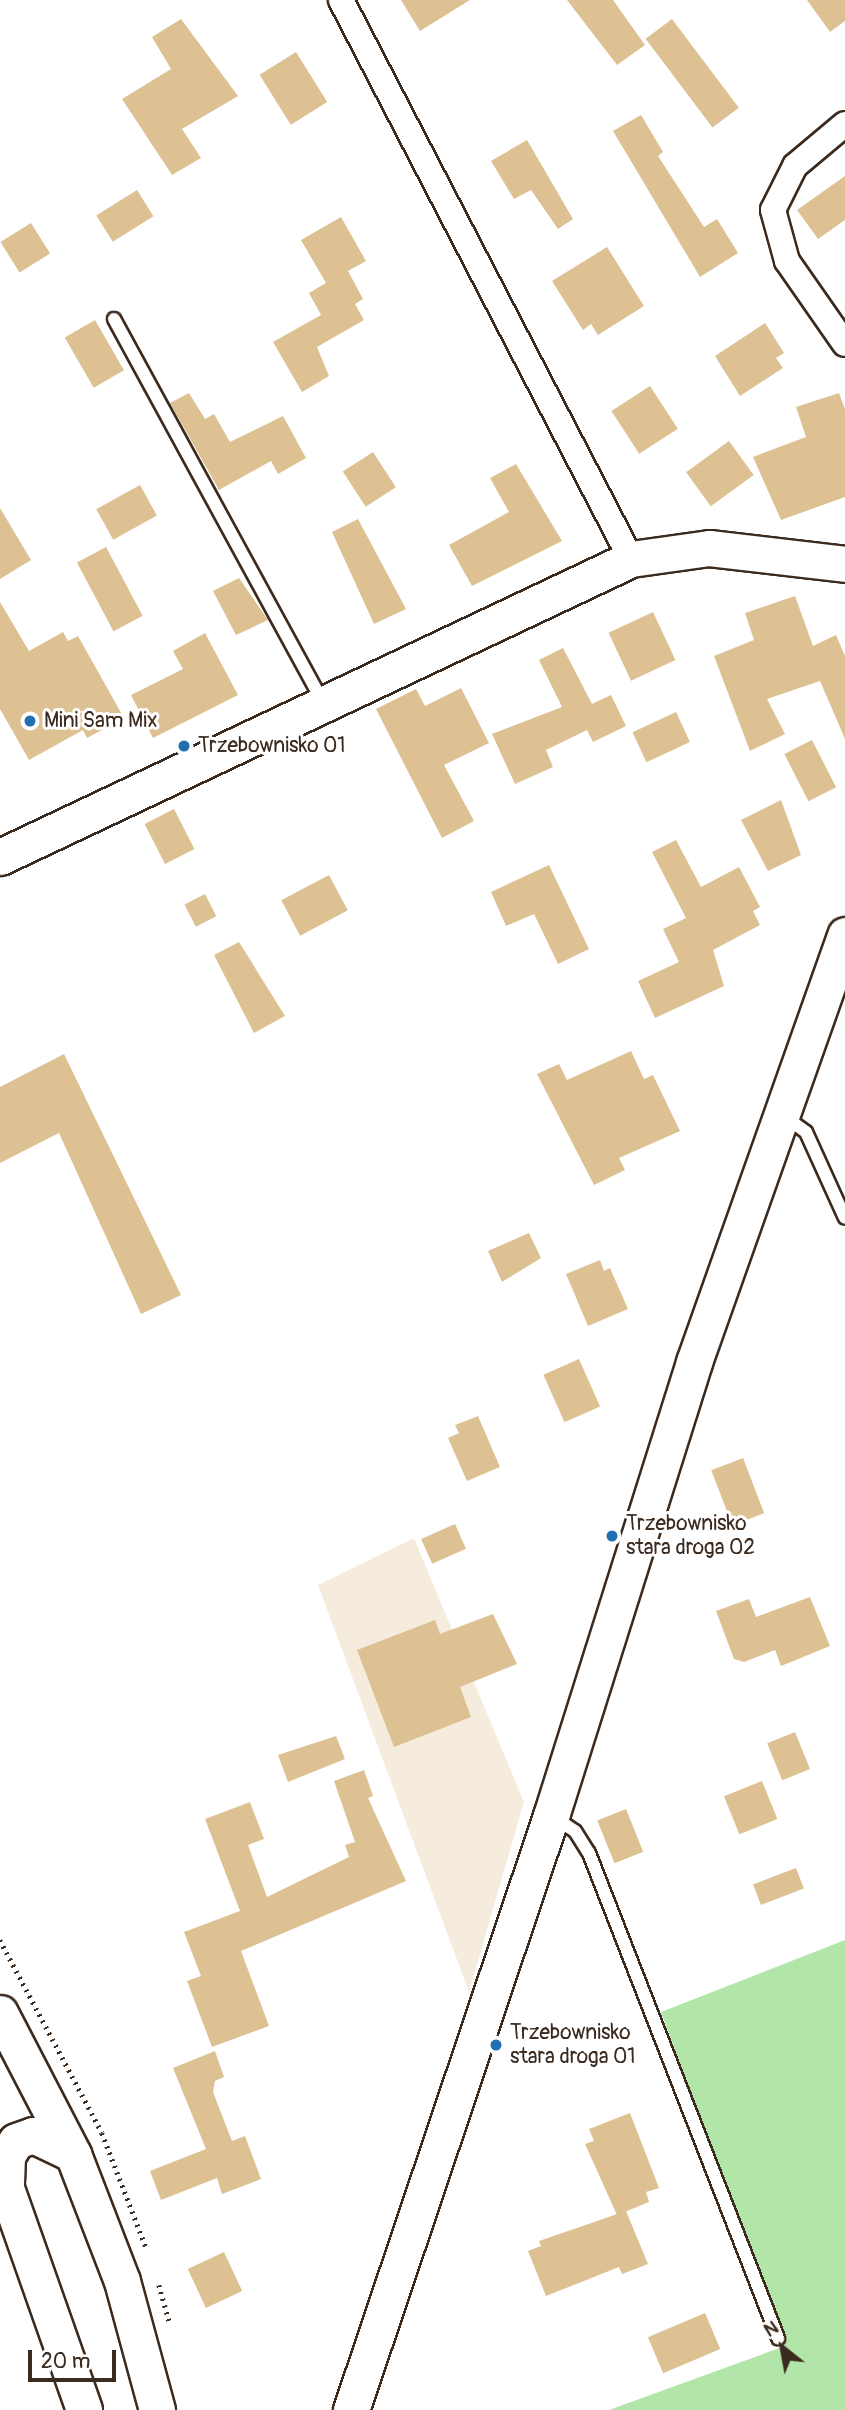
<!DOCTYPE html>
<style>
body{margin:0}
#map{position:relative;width:845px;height:2410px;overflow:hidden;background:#fff;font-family:Pangolin,sans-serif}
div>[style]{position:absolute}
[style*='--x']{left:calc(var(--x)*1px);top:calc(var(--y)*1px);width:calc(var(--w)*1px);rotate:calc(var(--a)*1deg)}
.built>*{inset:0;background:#f5ecde}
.green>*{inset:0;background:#b2e6a8}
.building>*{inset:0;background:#ddc192;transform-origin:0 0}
.path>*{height:4.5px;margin-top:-2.25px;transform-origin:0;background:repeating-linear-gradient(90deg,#3b2a1e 0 2px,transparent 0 7px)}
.roads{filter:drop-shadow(2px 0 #3b2a1e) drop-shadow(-2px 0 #3b2a1e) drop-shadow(0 2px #3b2a1e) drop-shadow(0 -2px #3b2a1e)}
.lane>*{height:12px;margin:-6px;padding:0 6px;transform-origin:6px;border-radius:6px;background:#fff}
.street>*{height:24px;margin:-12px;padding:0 12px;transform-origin:12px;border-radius:12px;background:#fff}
.secondary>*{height:35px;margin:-17.5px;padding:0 17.5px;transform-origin:17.5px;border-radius:17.5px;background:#fff}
.dots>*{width:19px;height:19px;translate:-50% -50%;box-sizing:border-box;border:4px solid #fff;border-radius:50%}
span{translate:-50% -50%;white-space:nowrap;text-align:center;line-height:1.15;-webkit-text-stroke:6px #fff;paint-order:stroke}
.poi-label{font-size:21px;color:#3b2a1e}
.left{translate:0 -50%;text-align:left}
.north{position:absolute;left:747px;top:2312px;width:70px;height:70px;-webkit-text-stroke:5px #fff;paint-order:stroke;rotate:329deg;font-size:19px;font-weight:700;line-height:28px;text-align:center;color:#3b2a1e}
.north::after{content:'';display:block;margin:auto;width:24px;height:32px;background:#3b2a1e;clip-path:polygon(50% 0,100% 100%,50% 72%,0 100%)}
.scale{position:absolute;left:28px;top:2350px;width:88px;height:32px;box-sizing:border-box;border:4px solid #3b2a1e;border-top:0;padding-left:9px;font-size:21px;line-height:24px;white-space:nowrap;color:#3b2a1e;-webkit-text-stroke:5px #fff;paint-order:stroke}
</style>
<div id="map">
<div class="built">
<i style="clip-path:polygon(414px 1538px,524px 1802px,469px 1992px,318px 1585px)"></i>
</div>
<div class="green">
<i style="clip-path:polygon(845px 1940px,845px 2410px,609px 2410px,785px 2346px,661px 2012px)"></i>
</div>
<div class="building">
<i style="clip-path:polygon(401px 0,470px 0,420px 31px)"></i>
<i style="clip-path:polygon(567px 0,613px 0,645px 45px,617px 65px)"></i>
<i style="clip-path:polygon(807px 0,845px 0,845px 21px,830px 32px)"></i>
<i style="clip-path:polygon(181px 19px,238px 96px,182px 129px,201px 158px,172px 175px,122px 99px,171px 69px,152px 37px)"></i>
<i style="left:672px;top:19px;width:111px;height:33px;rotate:53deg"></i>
<i style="left:296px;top:52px;width:59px;height:43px;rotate:58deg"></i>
<i style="clip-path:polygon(641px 115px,663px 152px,658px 156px,704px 227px,717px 219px,738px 253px,700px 277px,613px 131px)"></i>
<i style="clip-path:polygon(527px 140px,573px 219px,558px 229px,531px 190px,514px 199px,491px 161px)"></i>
<i style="clip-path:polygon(845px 176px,845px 220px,818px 239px,797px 210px)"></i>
<i style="left:137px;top:190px;width:31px;height:48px;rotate:58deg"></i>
<i style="clip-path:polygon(341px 217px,366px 261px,348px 271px,363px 299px,355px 304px,364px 320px,317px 347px,329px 376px,302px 392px,273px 342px,321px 315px,309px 293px,326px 283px,301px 240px)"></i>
<i style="left:31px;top:223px;width:36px;height:36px;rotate:58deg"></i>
<i style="clip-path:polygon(607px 247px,644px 306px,598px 335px,591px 324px,583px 330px,552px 281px)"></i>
<i style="left:95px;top:320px;width:58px;height:35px;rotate:60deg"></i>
<i style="clip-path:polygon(765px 323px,784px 353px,776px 358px,783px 368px,740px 396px,715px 356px)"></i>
<i style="left:650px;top:386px;width:51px;height:46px;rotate:57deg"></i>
<i style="clip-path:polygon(189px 393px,205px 419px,214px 414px,230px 442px,283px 416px,306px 458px,278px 474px,271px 461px,219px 490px,170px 403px)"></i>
<i style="clip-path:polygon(839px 393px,845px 409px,845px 497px,781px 520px,753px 457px,806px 437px,796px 407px)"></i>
<i style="left:729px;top:441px;width:42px;height:53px;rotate:54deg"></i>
<i style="left:373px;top:452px;width:42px;height:36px;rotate:57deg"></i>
<i style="clip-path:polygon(516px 464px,562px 541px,472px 586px,449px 545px,509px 512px,490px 478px)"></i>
<i style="left:140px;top:485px;width:35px;height:50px;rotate:61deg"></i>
<i style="clip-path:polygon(0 508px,31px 560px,0 579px)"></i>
<i style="clip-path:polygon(358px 519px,406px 609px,374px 624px,332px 532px)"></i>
<i style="left:106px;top:547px;width:78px;height:33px;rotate:62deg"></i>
<i style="clip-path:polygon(239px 578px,268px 620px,236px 635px,213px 591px)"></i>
<i style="clip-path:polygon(795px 596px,813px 646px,836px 635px,845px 656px,845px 739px,820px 681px,767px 699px,785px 734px,750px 751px,714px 656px,754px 640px,745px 613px)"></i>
<i style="clip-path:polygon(0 602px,29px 651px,63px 632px,68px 641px,78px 636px,124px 718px,87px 738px,83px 730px,29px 760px,0 709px)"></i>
<i style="left:653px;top:612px;width:53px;height:49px;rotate:65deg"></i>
<i style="clip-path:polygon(205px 633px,238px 695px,153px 738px,131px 695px,183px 669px,173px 651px)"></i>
<i style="clip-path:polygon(563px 648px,592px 704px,611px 695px,626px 726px,593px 742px,587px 730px,546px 750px,553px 767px,515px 784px,492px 734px,562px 707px,539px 660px)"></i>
<i style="clip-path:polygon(461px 688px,489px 743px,444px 765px,474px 821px,442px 838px,376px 709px,416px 689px,425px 706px)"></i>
<i style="left:676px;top:712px;width:33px;height:48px;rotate:65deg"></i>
<i style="left:812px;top:740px;width:53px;height:31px;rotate:63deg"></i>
<i style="clip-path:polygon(781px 800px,801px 855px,768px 871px,741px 820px)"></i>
<i style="left:174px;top:809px;width:45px;height:33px;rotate:63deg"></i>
<i style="clip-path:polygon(676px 840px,701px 887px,739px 867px,760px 907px,753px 911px,760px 925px,713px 950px,724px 986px,655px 1018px,638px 981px,679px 962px,663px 929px,686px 918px,652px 852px)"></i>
<i style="clip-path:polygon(549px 865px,589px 949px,558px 964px,534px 914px,506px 926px,491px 892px)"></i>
<i style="left:329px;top:875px;width:40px;height:54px;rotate:62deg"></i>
<i style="left:205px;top:894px;width:25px;height:23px;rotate:63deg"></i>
<i style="clip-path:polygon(239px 942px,285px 1016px,254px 1033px,214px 955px)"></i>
<i style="clip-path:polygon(631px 1051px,644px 1079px,653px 1075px,680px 1131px,619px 1158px,625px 1170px,594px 1185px,537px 1074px,559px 1064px,567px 1080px)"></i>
<i style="clip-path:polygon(64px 1054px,181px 1295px,141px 1314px,59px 1133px,0 1163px,0 1087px)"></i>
<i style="clip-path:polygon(529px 1233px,541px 1258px,502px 1282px,488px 1251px)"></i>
<i style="clip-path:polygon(600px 1260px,604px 1271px,610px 1268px,628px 1309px,588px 1326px,566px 1274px)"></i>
<i style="left:579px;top:1359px;width:52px;height:39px;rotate:66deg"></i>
<i style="clip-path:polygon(478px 1416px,500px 1467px,467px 1481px,448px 1438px,459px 1433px,455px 1425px)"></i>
<i style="left:743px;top:1458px;width:59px;height:34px;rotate:69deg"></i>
<i style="left:455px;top:1524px;width:27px;height:37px;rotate:66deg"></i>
<i style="clip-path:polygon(810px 1597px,830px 1646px,781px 1666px,775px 1650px,744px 1662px,734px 1659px,716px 1611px,749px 1599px,756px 1617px)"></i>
<i style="clip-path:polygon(493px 1614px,517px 1664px,460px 1687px,471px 1717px,394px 1747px,357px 1650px,435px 1620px,440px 1634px)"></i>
<i style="left:795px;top:1732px;width:40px;height:30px;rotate:68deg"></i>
<i style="clip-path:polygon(336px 1736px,345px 1759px,288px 1782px,278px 1755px)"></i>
<i style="clip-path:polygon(364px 1770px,373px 1796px,368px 1798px,406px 1881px,241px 1951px,269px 2026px,212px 2047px,187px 1981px,201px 1976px,184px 1932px,240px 1911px,205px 1819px,250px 1802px,264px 1839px,248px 1845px,267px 1897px,349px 1857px,345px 1845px,355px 1842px,334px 1781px)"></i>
<i style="left:762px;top:1781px;width:41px;height:41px;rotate:68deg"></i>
<i style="left:626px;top:1809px;width:46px;height:31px;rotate:68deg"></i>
<i style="left:796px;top:1868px;width:22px;height:46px;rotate:69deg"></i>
<i style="clip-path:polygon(215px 2051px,224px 2077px,215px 2081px,213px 2092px,232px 2141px,245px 2136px,261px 2179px,222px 2194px,217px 2178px,161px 2200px,150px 2171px,206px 2149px,173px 2068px)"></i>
<i style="clip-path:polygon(630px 2113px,659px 2188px,646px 2192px,649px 2202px,617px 2215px,585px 2144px,594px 2141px,589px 2129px)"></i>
<i style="clip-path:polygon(626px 2211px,648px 2264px,622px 2274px,619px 2267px,546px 2296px,528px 2251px,541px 2246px,539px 2241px)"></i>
<i style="left:224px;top:2252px;width:43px;height:40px;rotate:65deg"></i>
<i style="left:705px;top:2313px;width:39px;height:62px;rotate:67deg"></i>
</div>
<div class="path">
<i style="--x:0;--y:1940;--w:218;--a:62.1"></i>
<i style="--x:102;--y:2133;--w:122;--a:68.9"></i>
<i style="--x:159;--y:2285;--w:41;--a:74.2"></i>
</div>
<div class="roads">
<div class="lane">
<i style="--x:114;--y:319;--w:435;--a:61.4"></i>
<i style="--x:784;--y:1116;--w:27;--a:36"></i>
<i style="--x:806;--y:1132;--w:94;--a:65.6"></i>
<i style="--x:554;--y:1817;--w:25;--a:34"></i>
<i style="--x:575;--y:1831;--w:26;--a:58"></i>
<i style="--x:589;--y:1853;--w:521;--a:68.71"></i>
</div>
<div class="street">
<i style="--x:341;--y:0;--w:630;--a:62.58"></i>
<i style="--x:845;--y:124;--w:65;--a:140"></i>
<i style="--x:795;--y:166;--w:49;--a:116.6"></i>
<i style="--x:773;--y:210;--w:53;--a:74.6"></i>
<i style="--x:787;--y:261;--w:101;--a:55.1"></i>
</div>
<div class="secondary">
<i style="--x:0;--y:857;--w:698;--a:-25.28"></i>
<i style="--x:631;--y:559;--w:79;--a:-8"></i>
<i style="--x:709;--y:548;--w:137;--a:6.7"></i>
<i style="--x:0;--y:2013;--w:159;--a:62.6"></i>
<i style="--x:73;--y:2154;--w:136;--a:68.9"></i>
<i style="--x:122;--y:2281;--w:134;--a:74.8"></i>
<i style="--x:0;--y:2171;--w:253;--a:70.6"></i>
<i style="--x:6;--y:2184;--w:28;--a:-88"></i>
<i style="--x:7;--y:2156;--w:17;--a:-59"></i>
<i style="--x:16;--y:2141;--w:18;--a:-19"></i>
<i style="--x:33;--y:2135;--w:44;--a:25.4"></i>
<i style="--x:351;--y:2410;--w:627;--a:-71.39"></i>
<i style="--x:551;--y:1816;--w:476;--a:-72.5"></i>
<i style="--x:694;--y:1362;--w:453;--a:-70.5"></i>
</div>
</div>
<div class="dots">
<i style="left:30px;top:721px;background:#1f6fb2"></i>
<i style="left:184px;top:746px;background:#1f6fb2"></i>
<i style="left:612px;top:1536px;background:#1f6fb2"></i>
<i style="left:496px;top:2045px;background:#1f6fb2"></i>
</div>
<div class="poi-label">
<span class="left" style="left:44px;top:721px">Mini Sam Mix</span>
<span class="left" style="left:198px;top:746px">Trzebownisko 01</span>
<span class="left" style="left:626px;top:1536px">Trzebownisko<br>stara droga 02</span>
<span class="left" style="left:510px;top:2045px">Trzebownisko<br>stara droga 01</span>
</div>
<div class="north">N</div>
<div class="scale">20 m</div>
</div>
